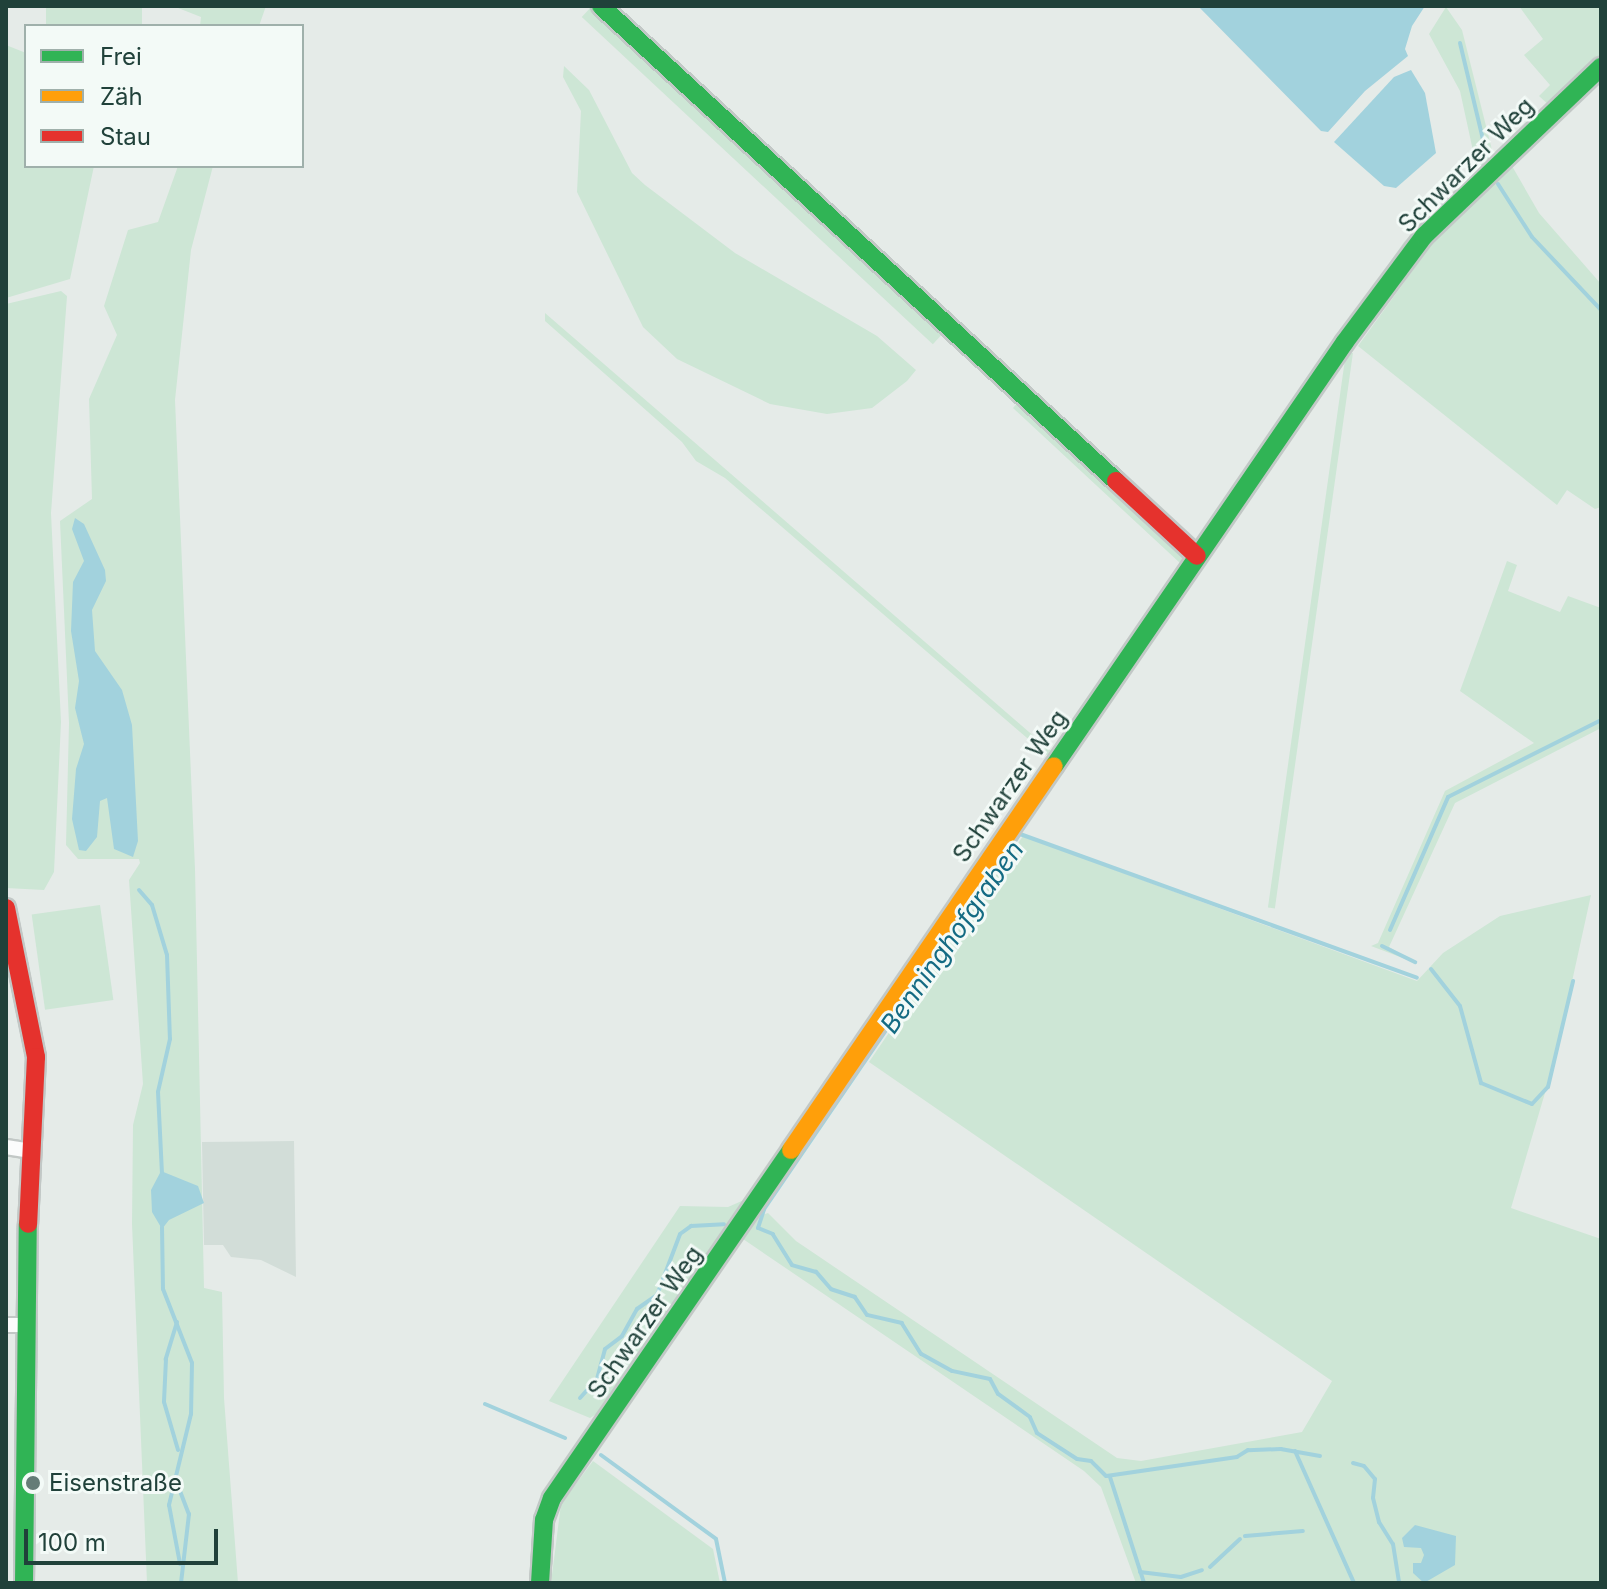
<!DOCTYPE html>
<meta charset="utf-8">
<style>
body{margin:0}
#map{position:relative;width:1607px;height:1589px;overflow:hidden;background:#e5ebe8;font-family:Inter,sans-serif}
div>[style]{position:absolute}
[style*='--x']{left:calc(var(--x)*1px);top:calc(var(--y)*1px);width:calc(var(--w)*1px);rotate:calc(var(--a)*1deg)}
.built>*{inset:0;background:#d2ddd8}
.green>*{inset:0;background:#cde6d5;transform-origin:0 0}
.water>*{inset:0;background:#a2d2dd}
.stream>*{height:4px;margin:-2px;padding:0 2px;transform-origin:2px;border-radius:2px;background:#a2d2dd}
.roads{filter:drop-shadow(2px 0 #c2c8c6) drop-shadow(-2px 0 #c2c8c6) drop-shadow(0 2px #c2c8c6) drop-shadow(0 -2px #c2c8c6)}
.street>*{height:14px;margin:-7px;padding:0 7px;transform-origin:7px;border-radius:7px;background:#fbfcfc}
.fast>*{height:18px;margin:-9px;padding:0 9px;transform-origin:9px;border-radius:9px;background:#30b455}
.slow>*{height:18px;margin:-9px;padding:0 9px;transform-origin:9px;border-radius:9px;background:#ff9f0a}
.jam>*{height:18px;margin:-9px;padding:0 9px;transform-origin:9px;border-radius:9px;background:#e5322d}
.dots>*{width:22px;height:22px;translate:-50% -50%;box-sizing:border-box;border:4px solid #f3faf7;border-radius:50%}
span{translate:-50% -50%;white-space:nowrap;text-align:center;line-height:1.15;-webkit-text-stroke:6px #f3faf7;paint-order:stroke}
.street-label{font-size:24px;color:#20413a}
.poi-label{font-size:24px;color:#20413a}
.left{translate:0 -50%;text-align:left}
.water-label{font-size:26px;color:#146b83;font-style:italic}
.frame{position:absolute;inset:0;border:8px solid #20413a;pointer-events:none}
.legend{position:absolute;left:24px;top:24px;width:280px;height:144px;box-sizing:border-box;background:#f3faf7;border:2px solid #9fb0ab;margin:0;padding:10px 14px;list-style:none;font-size:24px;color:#20413a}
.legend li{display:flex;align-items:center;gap:16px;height:40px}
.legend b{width:40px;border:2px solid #9fb0ab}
.scale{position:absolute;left:24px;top:1529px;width:194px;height:36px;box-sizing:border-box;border:4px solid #20413a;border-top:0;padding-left:10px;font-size:24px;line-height:28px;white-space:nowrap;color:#20413a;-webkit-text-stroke:6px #f3faf7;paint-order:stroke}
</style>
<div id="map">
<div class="built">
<i style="clip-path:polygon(294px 1141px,296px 1277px,261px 1260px,231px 1257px,223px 1245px,204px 1245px,202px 1142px)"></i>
</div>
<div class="green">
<i style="left:46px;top:6px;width:96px;height:21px"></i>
<i style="clip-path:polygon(173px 6px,266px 6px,259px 26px,200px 26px,201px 17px)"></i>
<i style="left:592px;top:6px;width:480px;height:15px;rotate:43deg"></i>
<i style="clip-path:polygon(1519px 6px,1601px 6px,1601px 59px,1551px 107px,1539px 96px,1550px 85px,1524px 55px,1543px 39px)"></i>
<i style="clip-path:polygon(1446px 7px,1462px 30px,1493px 154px,1537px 112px,1540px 118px,1421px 231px,1195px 542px,1404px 242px,1482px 166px,1475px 160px,1460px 91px,1429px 34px)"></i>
<i style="clip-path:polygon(6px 45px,26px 53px,26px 166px,94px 166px,70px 279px,6px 298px)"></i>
<i style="clip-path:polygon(564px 66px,589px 90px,632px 173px,645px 185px,735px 253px,877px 336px,916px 370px,907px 381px,872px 408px,827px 414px,770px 404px,677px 359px,643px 327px,577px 192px,581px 111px,563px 77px)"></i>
<i style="clip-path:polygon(178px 166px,213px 166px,191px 250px,175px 400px,195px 869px,204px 1288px,222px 1292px,224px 1398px,238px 1583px,147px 1583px,132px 1224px,133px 1125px,143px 1084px,129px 880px,140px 863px,139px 859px,78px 859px,66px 845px,69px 723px,60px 521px,92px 499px,89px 399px,117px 335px,104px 306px,128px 230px,158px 222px)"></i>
<i style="clip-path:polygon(1512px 166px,1539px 213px,1601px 284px,1601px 507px,1595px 509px,1567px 490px,1557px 505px,1358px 346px,1432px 244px)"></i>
<i style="clip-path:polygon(61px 291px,67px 296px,51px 513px,61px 722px,54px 872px,44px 890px,6px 888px,6px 304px)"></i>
<i style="clip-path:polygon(545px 313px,1051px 751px,1180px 563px,1013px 408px,1020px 400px,1189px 559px,609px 1406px,590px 1418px,549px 1401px,680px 1206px,728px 1207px,744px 1200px,1048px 756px,725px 478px,696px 461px,682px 442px,545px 321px)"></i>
<i style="left:1346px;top:352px;width:7px;height:561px;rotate:8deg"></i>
<i style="clip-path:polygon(1507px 561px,1517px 565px,1508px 591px,1560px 612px,1568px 596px,1601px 608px,1601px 728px,1455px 803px,1389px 947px,1416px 963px,1371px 946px,1378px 943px,1445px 791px,1534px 743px,1460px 691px)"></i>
<i style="clip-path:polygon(1023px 836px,1417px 981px,1443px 953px,1500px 916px,1591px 895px,1555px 1059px,1511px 1208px,1601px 1239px,1601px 1583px,1136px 1583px,1101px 1487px,1084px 1471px,743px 1239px,759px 1216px,768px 1213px,796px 1241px,1117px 1458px,1141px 1461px,1302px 1432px,1332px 1381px,869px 1062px)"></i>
<i style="left:100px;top:905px;width:96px;height:69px;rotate:82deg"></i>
<i style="clip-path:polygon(593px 1461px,713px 1549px,720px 1583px,551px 1583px,561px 1504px)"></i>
</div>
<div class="water">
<i style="clip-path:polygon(1198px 6px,1425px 6px,1412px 26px,1405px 49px,1408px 56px,1365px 91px,1328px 132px,1321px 131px)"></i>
<i style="clip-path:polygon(1411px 70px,1425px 93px,1436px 153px,1396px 188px,1384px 186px,1334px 142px,1394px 77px)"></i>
<i style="clip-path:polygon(75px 518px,84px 524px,105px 570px,106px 581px,92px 610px,95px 651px,122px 690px,132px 725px,138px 841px,133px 857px,114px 849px,107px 798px,100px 801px,97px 837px,86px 851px,79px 850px,72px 819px,76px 769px,84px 744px,75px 708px,79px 681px,71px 631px,73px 582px,84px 561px,72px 529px)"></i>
<i style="clip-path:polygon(161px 1171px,198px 1186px,204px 1203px,169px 1220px,162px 1229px,152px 1212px,151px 1190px)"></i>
<i style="clip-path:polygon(1415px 1525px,1456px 1536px,1455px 1565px,1424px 1583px,1413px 1573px,1413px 1563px,1421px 1563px,1424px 1555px,1421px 1548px,1404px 1547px,1402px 1538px)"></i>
</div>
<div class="stream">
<i style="--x:1460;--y:43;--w:116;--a:76.6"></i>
<i style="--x:1498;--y:184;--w:63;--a:57.3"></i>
<i style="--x:1532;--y:237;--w:100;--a:46.6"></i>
<i style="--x:139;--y:890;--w:20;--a:49"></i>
<i style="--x:152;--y:905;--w:52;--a:73.3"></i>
<i style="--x:167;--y:955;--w:84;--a:88"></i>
<i style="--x:170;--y:1039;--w:54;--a:102.8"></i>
<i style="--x:158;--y:1092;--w:82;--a:87.2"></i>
<i style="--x:1390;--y:930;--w:145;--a:-66.4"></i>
<i style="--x:1448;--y:797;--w:171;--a:-26.7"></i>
<i style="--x:1382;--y:946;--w:37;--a:26"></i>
<i style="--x:1431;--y:969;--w:47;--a:51.9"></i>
<i style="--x:1460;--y:1006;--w:80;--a:74.7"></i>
<i style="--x:1481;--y:1083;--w:55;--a:22.4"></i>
<i style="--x:1532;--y:1104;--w:23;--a:-47"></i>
<i style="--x:1548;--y:1087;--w:109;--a:-76.7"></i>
<i style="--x:162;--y:1227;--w:62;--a:89.1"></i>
<i style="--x:163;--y:1289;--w:79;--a:68.6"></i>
<i style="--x:192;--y:1363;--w:51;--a:91.1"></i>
<i style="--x:191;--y:1414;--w:94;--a:103.6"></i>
<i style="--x:169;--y:1505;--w:60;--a:79.4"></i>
<i style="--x:177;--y:1322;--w:39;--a:107"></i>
<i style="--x:166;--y:1359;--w:43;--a:92.7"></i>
<i style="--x:164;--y:1402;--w:50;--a:73.7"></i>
<i style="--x:580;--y:1398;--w:25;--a:-48"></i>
<i style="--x:597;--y:1379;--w:31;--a:-75"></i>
<i style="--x:605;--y:1349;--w:21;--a:-37"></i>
<i style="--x:622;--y:1336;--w:31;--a:-61"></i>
<i style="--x:637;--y:1309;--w:24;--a:-35"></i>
<i style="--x:657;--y:1295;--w:65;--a:-69.3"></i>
<i style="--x:680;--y:1234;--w:14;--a:-36"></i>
<i style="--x:691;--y:1226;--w:33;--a:-3"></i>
<i style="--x:485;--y:1404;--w:87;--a:23"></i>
<i style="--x:1295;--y:1451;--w:145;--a:65.9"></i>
<i style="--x:601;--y:1455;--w:142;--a:36.1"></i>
<i style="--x:716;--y:1539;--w:45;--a:78.4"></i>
<i style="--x:1320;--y:1456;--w:40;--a:-170"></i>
<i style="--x:1281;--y:1449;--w:33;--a:178"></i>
<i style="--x:1248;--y:1450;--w:13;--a:148"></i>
<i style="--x:1237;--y:1457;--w:132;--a:171.7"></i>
<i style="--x:1106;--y:1476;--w:21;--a:-135"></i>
<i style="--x:1091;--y:1461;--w:14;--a:-172"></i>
<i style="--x:1077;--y:1459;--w:48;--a:-147"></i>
<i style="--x:1037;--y:1433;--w:17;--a:-114"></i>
<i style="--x:1030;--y:1417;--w:39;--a:-144"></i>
<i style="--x:998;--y:1394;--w:17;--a:-118"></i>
<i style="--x:990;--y:1379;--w:39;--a:-168"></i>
<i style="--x:952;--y:1371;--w:35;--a:-151"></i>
<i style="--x:921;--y:1354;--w:36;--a:-122"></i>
<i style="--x:902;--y:1323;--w:36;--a:-167"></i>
<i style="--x:867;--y:1315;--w:22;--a:-124"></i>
<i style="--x:855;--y:1297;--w:25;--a:-162"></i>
<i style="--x:831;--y:1289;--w:23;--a:-131"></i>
<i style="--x:816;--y:1272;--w:25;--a:-164"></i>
<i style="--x:792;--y:1265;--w:36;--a:-122"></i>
<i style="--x:773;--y:1234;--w:16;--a:-158"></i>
<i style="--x:758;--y:1228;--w:20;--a:-72"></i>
<i style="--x:764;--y:1209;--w:454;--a:-55.7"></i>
<i style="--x:1020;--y:834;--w:422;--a:19.9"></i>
<i style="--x:1353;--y:1463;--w:11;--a:15"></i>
<i style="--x:1364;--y:1466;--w:17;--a:50"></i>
<i style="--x:1375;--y:1479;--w:19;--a:96"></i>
<i style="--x:1373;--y:1498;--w:25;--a:76"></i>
<i style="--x:1379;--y:1522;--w:26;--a:58"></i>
<i style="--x:1393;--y:1544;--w:39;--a:81"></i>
<i style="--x:1110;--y:1477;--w:111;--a:72.2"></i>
<i style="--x:175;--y:1478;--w:39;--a:69"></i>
<i style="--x:189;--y:1514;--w:69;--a:96.6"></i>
<i style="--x:1245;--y:1536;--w:58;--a:-4.9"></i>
<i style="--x:1210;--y:1567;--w:41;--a:-43"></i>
<i style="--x:1140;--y:1572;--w:41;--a:7"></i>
<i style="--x:1181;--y:1577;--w:22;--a:-18"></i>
</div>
<div class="roads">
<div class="street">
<i style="--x:6;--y:1147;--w:24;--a:9"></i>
<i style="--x:6;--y:1325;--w:17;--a:0"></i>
</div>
<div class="fast">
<i style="--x:601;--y:6;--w:701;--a:42.69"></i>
<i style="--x:1054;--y:766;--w:514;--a:-55.54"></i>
<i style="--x:1345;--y:342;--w:132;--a:-53.3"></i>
<i style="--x:1424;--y:236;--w:245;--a:-43.7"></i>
<i style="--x:24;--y:1583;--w:359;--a:-89.4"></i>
<i style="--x:540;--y:1583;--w:63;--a:-86.4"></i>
<i style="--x:544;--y:1520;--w:23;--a:-70"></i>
<i style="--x:552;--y:1498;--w:422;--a:-55.5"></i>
</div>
<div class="slow">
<i style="--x:791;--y:1150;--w:465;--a:-55.6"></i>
</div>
<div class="jam">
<i style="--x:1116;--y:481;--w:110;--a:42.8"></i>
<i style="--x:6;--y:908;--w:152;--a:78.6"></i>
<i style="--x:36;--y:1057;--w:167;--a:92.7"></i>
</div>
</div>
<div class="dots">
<i style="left:33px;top:1483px;background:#657c77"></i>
</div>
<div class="street-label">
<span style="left:1466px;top:165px;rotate:-45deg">Schwarzer Weg</span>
<span style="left:1010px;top:786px;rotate:-55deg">Schwarzer Weg</span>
<span style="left:645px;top:1322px;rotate:-55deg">Schwarzer Weg</span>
</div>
<div class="poi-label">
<span class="left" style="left:49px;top:1483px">Eisenstraße</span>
</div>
<div class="water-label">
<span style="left:952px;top:937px;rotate:-55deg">Benninghofgraben</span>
</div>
<div class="frame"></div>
<ul class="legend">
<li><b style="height:10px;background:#30b455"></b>Frei</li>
<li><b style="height:10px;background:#ff9f0a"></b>Zäh</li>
<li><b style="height:10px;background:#e5322d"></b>Stau</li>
</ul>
<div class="scale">100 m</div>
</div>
